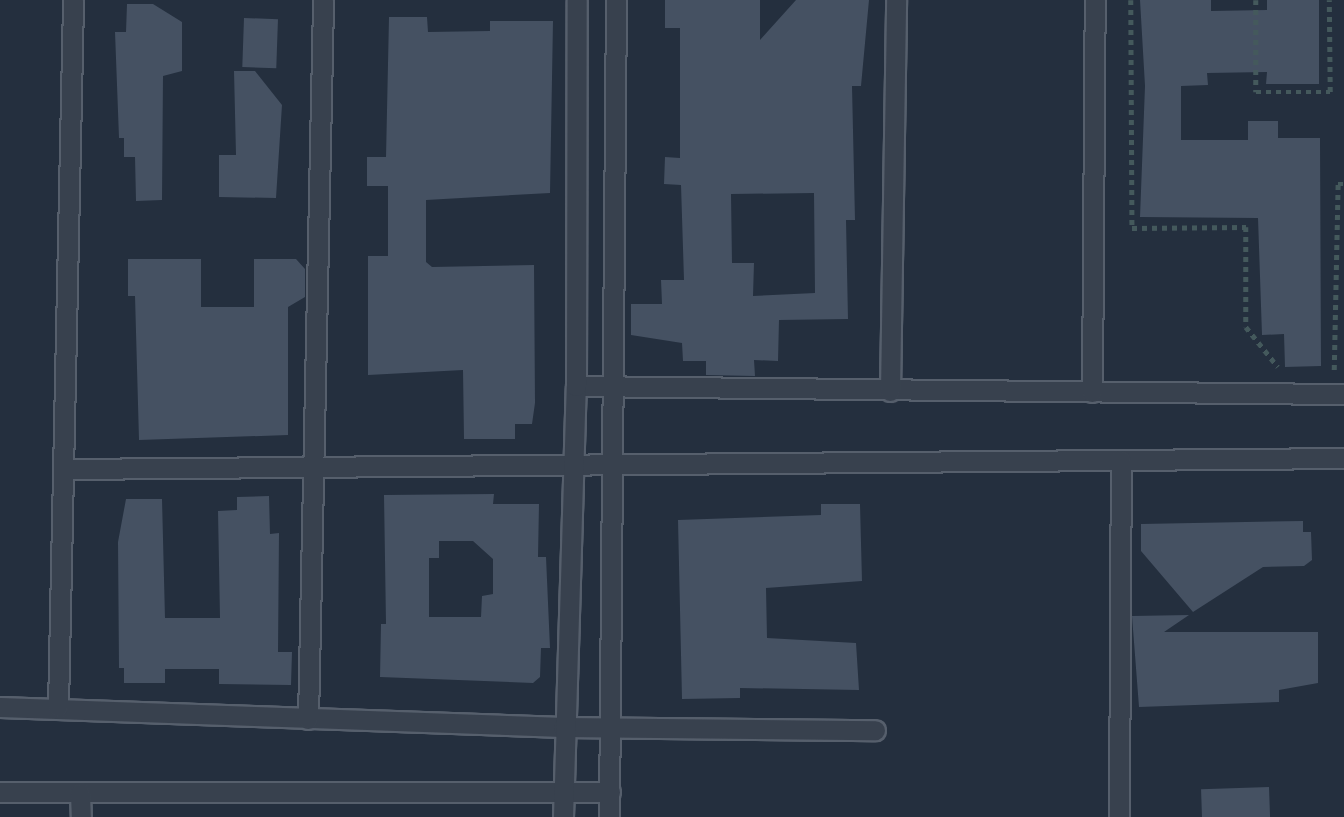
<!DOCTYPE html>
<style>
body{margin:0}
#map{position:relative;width:1344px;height:817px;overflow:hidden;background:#242f3e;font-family:Mulish,sans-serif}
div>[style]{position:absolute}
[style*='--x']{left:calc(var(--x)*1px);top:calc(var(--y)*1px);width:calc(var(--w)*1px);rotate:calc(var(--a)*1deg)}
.building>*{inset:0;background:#455162;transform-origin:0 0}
.path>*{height:4.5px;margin-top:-2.25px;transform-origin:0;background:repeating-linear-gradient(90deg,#44595c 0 5px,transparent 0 10px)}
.roads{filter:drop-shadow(2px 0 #565f6c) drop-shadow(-2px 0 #565f6c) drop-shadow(0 2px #565f6c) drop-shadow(0 -2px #565f6c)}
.lane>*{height:19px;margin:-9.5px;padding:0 9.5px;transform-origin:9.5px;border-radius:9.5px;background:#38414e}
span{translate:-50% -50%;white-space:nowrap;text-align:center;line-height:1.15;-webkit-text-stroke:7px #1d2633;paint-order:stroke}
</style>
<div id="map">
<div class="building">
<i style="clip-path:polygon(evenodd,665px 0,760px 0,760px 40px,796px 0,869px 0,861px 86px,852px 86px,855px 220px,846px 220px,848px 319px,779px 320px,778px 361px,754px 360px,755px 376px,706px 375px,706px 361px,683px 361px,682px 343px,631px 335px,631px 304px,662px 304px,661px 280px,684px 280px,681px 185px,664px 184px,665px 157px,680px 158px,680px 28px,665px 28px,665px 0,814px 193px,815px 293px,753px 296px,754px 263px,732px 263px,731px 194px,814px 193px)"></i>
<i style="clip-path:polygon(1140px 0,1211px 0,1211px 11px,1267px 10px,1267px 0,1319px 0,1319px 84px,1266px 84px,1267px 72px,1207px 73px,1208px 85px,1181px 86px,1181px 140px,1248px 140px,1248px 121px,1278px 121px,1278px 138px,1320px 138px,1321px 366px,1285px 367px,1284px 334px,1262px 335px,1258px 218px,1140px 217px,1145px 86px)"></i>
<i style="clip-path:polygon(127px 4px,153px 4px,182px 22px,182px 71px,163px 76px,162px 200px,136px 201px,135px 157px,124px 157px,124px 138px,119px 138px,115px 32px,126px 32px)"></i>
<i style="clip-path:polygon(389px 17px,427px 17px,428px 32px,490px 31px,490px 21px,553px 21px,550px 193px,426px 200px,426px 262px,432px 267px,534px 265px,535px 403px,532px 424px,515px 424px,515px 439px,464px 439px,463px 370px,368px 375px,368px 256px,388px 256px,388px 186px,367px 186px,367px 157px,386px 157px)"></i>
<i style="left:244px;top:18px;width:34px;height:49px;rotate:2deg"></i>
<i style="clip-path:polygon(234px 71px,255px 71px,282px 105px,276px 198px,219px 197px,219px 155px,236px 155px)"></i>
<i style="clip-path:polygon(128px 259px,201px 259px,201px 307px,254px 307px,254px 259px,296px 259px,305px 269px,305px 297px,288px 307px,288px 435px,139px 440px,135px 296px,128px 296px)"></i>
<i style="clip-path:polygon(evenodd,494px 494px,493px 504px,539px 504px,538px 557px,546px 557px,550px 648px,541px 648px,540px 677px,533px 683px,380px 677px,381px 624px,386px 624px,384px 495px,494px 494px,439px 541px,473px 541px,493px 559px,493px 594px,482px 596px,481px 617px,429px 617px,429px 558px,439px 558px,439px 541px)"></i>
<i style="clip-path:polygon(269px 496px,270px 534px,279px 533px,278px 652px,292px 652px,291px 685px,219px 684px,219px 669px,165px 669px,165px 683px,124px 683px,124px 668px,119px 668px,118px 542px,126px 499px,162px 499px,165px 618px,220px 618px,218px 511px,237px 510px,237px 497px)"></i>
<i style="clip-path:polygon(821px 504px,860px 504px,862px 581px,766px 588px,767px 638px,856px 643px,859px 690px,740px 688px,740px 698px,682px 699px,678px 520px,821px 515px)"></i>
<i style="clip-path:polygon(1303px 521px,1303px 532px,1311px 532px,1312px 560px,1304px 566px,1263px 567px,1193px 612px,1141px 551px,1141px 524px)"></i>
<i style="clip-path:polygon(1189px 615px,1164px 632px,1318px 632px,1318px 683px,1279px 690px,1279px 702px,1139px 707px,1132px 616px)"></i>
<i style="left:1269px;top:787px;width:30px;height:68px;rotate:88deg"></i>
</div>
<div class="path">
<i style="--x:1131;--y:0;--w:228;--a:89.7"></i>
<i style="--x:1132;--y:228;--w:114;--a:-0.5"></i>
<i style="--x:1246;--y:227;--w:100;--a:90"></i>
<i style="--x:1246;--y:327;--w:51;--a:51.3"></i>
<i style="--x:1256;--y:0;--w:92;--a:90"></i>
<i style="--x:1256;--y:92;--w:74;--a:0"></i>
<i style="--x:1330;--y:92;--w:92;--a:-90.6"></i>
<i style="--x:1334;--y:370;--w:186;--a:-88.8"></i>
<i style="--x:1338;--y:184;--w:6;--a:0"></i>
</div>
<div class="roads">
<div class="lane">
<i style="--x:576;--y:386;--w:768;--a:0.6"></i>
<i style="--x:890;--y:391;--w:391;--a:-89.1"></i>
<i style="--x:1092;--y:392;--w:392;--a:-89.6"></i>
<i style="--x:64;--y:469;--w:1280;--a:-0.49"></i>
<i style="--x:0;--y:707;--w:563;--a:2.03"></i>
<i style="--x:563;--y:727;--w:312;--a:0.6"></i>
<i style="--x:58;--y:707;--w:707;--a:-88.78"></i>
<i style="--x:308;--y:719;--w:719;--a:-88.8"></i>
<i style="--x:0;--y:792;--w:610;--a:0"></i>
<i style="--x:80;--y:793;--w:24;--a:88"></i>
<i style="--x:563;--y:817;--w:431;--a:-88.3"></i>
<i style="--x:576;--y:386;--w:386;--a:-89.9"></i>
<i style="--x:609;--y:817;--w:817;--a:-89.51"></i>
<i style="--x:1119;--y:817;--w:357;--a:-89.7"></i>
</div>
</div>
</div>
